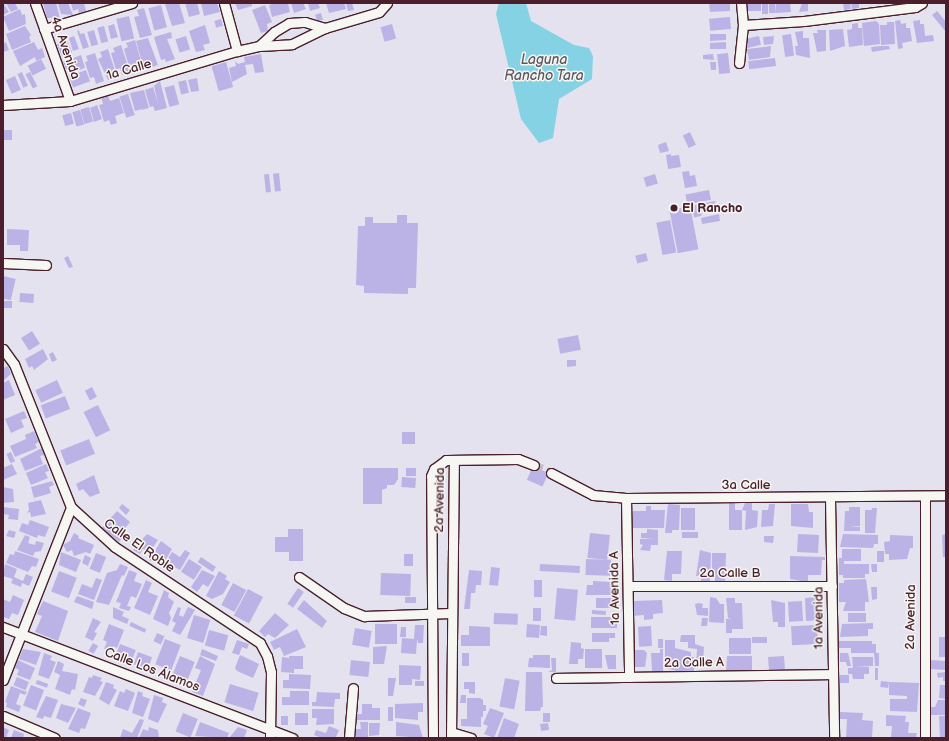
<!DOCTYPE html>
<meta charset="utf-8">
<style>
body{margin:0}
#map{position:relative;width:949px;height:741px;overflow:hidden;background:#e4e2ee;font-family:"Balsamiq Sans",sans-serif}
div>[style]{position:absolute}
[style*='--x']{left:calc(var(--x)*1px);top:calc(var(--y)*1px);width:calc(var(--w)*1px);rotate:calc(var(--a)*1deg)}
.water>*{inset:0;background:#85d2e4}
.building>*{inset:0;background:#bbb3e5;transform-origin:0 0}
.minor-tunnel>*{height:9px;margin-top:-4.5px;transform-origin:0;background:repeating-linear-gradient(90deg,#c5bbc7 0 9px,transparent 0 13.5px)}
.roads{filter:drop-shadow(1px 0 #4a1f2b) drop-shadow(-1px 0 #4a1f2b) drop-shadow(0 1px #4a1f2b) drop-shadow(0 -1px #4a1f2b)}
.minor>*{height:9px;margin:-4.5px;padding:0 4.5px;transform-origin:4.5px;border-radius:4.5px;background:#f6f6f2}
.dots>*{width:11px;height:11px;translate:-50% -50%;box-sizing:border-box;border:2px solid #f6f6f2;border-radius:50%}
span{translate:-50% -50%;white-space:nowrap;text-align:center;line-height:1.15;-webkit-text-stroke:3px #f6f6f2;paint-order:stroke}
.street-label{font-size:13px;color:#4a1f2b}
.poi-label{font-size:13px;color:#4a1f2b;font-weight:700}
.left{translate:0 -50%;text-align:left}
.water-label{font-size:14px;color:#5c5562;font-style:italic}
.frame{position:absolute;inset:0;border:4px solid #4a1f2b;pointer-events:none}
</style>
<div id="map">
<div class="water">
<i style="clip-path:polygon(499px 3px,526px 3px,531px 21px,574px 45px,589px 48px,593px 56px,592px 79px,559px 99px,553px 138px,539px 143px,521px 119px,496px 14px)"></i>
</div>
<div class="building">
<i style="clip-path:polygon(3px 3px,9px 12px,3px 15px)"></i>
<i style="clip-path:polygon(6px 3px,15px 3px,18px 9px,11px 12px)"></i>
<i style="clip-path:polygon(43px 3px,56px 3px,60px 18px,47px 18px)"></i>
<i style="clip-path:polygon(58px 3px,68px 3px,73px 15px,61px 14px)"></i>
<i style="clip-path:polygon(71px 3px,84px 3px,86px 11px,79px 13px,78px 9px,73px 11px)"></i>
<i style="clip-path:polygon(169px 3px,179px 3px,185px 23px,172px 26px,165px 4px)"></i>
<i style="clip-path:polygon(185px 3px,197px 3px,200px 14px,189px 17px)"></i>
<i style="clip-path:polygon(201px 3px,217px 3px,220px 12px,204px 16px)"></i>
<i style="clip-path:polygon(235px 3px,252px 3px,252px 6px,238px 10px)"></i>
<i style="clip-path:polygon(275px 3px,288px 3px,290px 12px,272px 17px,269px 5px)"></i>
<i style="clip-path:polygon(291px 3px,303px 3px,306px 9px,294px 13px)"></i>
<i style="clip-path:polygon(308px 3px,318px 3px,320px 8px,310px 11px)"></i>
<i style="clip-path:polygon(326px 3px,344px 3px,346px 9px,329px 13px)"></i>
<i style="clip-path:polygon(346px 3px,352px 3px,354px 10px,348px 11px)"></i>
<i style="clip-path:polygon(709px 3px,730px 3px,730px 11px,710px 12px)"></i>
<i style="left:747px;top:3px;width:14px;height:8px"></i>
<i style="left:762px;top:3px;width:6px;height:11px"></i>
<i style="clip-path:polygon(769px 3px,775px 3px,776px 13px,769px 13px)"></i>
<i style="clip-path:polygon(776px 3px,790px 3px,791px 12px,776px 13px)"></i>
<i style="clip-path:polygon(802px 3px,808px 3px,808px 11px,799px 12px)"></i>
<i style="clip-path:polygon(843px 3px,850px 3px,851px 9px,844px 10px)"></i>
<i style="clip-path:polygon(851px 3px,859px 3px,859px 8px,852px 9px)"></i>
<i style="left:161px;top:5px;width:23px;height:13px;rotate:75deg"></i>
<i style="clip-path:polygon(265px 5px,272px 22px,267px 24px,268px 31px,261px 33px,252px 10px)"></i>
<i style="clip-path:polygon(144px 8px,152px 35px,140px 38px,134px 17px,139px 16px,137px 10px)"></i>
<i style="clip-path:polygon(20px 9px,22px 15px,25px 14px,26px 24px,9px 31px,3px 17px)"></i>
<i style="clip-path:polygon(937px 11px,946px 22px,946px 32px,932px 15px)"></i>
<i style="left:321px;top:13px;width:7px;height:6px;rotate:74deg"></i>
<i style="left:129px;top:16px;width:23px;height:13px;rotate:77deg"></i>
<i style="left:730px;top:17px;width:12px;height:21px;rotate:85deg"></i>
<i style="left:221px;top:19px;width:7px;height:7px;rotate:74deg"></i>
<i style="clip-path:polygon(900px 20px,901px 24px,906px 23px,906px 28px,910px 28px,912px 41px,902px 43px,903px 48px,898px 49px,895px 21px)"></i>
<i style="clip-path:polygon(920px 20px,920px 24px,924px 24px,925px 36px,933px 35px,934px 41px,917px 43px,913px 21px)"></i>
<i style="clip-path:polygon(876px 21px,879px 24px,880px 44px,864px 46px,862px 23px)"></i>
<i style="clip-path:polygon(887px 22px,894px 22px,895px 44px,881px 45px,880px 25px,887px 25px)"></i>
<i style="clip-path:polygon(858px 23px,858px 28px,862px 28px,863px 45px,849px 47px,847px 30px,852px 29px,852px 24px)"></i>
<i style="clip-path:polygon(114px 24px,118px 37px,111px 39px,108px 26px)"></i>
<i style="left:392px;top:24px;width:15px;height:12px;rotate:74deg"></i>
<i style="clip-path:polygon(205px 25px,210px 43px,203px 45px,205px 50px,196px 52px,189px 31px)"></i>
<i style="clip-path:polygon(25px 26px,31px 35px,29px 37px,31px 42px,12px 50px,6px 34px)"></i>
<i style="left:104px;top:26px;width:16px;height:7px;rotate:75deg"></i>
<i style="clip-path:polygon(843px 29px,845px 46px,830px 51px,829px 30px)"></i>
<i style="clip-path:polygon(79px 30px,80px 34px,84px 33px,89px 47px,83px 49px,77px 31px)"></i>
<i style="left:94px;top:30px;width:15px;height:7px;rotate:74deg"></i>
<i style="clip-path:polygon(817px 30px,826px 30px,826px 51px,817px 52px,813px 33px,818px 33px)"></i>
<i style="clip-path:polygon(803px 31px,803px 38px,809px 38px,810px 58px,796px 55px,795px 46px,798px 46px,795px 32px)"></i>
<i style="clip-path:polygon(171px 32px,172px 38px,167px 39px,175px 59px,166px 62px,165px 59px,161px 60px,154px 37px)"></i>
<i style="clip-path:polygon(710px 34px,726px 34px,726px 40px,710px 41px)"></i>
<i style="left:791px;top:34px;width:22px;height:9px;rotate:82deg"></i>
<i style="clip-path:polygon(74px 36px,79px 49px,73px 51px,69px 38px)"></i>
<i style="left:186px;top:36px;width:14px;height:11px;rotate:73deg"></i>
<i style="left:759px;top:36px;width:9px;height:15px;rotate:77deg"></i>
<i style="clip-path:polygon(774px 36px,773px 44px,764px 45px,763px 37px)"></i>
<i style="clip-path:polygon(148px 38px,158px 65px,149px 68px,148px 64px,143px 66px,136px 41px)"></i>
<i style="left:67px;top:40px;width:13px;height:11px;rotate:67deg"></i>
<i style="clip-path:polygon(135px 40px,143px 68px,135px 71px,133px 65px,129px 66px,124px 49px,128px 47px,126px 43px)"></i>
<i style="clip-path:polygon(6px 42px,9px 50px,3px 52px,3px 44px)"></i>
<i style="clip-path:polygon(34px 42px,38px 50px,42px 48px,45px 57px,36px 61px,35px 57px,20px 66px,13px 51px)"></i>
<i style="clip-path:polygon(726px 42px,726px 49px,710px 49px,710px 43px)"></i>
<i style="clip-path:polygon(121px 45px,130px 72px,122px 75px,120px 68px,116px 70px,111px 53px,115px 52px,113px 48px)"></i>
<i style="clip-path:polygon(771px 46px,770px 57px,749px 60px,747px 49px)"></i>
<i style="clip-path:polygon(881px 46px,889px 46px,890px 49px,872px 52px,871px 47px)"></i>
<i style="clip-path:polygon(108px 49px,117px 77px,108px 80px,98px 59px,102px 57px,100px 52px)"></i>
<i style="clip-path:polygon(95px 53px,104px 81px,96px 84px,94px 77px,90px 78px,85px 62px,88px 61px,86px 56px)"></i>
<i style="left:728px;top:53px;width:20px;height:11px;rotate:84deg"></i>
<i style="clip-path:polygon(261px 54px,264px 72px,255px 73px,253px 64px,245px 65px,247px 74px,232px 82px,229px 68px,236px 66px,235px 61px,238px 64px,245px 62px,244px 57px)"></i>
<i style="clip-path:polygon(713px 54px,714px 60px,703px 59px,703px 55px)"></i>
<i style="clip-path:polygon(81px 55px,85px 68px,73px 72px,71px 67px,66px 69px,63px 62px)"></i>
<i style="left:775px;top:58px;width:8px;height:27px;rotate:83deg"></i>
<i style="left:41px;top:59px;width:11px;height:15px;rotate:63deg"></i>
<i style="left:226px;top:62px;width:26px;height:15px;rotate:74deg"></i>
<i style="clip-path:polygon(710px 62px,716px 62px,716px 70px,711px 70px)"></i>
<i style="left:86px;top:70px;width:12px;height:18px;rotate:70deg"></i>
<i style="left:22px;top:72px;width:15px;height:5px;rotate:67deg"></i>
<i style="left:30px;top:72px;width:16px;height:5px;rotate:63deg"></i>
<i style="left:15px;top:76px;width:15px;height:10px;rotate:67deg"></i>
<i style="clip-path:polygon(197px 78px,199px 91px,191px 92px,188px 80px)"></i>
<i style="left:186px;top:80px;width:13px;height:8px;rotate:77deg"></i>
<i style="clip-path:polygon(160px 81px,167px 108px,155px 111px,153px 106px,150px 107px,145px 90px,153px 87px,158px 103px,154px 86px)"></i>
<i style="left:174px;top:85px;width:20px;height:10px;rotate:75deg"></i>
<i style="clip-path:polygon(144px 90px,149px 108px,142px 110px,139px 98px,142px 109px,135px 111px,130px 93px)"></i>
<i style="left:128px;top:94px;width:22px;height:9px;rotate:72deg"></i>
<i style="clip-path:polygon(108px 95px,110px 101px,119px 98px,124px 113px,115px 116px,117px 123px,111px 125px,109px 120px,104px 122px,99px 105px,103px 104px,101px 97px)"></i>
<i style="clip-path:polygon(97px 105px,102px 119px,94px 122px,90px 108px)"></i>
<i style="left:89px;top:107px;width:15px;height:9px;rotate:74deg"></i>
<i style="left:80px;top:110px;width:15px;height:8px;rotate:74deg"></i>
<i style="left:71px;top:113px;width:11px;height:9px;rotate:75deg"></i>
<i style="left:4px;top:130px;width:8px;height:10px"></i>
<i style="left:690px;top:132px;width:14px;height:8px;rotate:65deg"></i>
<i style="clip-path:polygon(666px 142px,669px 151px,660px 153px,658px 145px)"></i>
<i style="clip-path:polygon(671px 154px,671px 156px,679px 155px,681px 167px,668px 169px,666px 155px)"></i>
<i style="clip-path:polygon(689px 171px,690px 176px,695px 175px,697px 186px,685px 188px,682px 172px)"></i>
<i style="left:279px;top:173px;width:18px;height:6px;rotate:84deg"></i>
<i style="left:269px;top:174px;width:18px;height:5px;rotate:84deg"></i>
<i style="left:655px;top:174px;width:10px;height:12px;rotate:73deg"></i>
<i style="left:709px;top:190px;width:10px;height:24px;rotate:79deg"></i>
<i style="clip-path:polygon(715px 201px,716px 206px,701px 210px,700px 204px)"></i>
<i style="left:699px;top:204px;width:12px;height:8px;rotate:76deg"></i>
<i style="left:690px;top:206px;width:44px;height:21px;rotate:79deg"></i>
<i style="clip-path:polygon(719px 214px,720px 221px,702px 224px,701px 218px)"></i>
<i style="clip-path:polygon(397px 215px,407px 215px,407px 223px,418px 223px,416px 288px,408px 288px,408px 294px,364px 293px,364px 286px,356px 285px,358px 226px,365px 226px,365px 217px,373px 217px,373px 223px,397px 223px)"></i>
<i style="left:670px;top:220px;width:33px;height:14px;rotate:79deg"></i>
<i style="clip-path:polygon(7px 229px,29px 230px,28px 251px,20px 251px,20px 245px,7px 245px)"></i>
<i style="left:646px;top:253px;width:8px;height:11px;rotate:76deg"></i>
<i style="clip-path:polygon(68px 256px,73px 267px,69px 268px,64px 258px)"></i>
<i style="left:3px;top:276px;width:13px;height:22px;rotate:13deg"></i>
<i style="left:20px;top:293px;width:14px;height:9px;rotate:4deg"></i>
<i style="left:3px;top:301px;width:9px;height:7px"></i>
<i style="left:32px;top:331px;width:15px;height:13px;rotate:58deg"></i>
<i style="left:578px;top:335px;width:15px;height:21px;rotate:79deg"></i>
<i style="clip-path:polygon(43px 349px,48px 359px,34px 370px,32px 366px,29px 368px,25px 359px)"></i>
<i style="clip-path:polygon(53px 352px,57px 360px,52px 362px,49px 354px)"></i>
<i style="clip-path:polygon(567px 360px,576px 360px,576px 366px,567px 367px)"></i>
<i style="clip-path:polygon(8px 366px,11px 374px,3px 381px,3px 368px)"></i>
<i style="clip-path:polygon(9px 380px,15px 395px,3px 400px,3px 383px)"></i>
<i style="left:57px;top:380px;width:14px;height:24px;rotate:65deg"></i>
<i style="left:92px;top:387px;width:11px;height:8px;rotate:63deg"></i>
<i style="left:65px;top:396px;width:14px;height:26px;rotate:69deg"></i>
<i style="left:98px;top:405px;width:28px;height:16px;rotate:64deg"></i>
<i style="clip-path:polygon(24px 411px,27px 418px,21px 420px,24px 427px,11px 433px,5px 419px)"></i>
<i style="clip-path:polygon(34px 431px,39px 442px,35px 444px,37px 448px,15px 457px,10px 446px,26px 439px,25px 435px)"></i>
<i style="left:402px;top:432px;width:13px;height:12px"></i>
<i style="left:89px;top:439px;width:16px;height:31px;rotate:68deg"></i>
<i style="clip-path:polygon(42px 448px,44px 455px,40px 456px,43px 464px,25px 471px,20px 459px)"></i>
<i style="left:11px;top:452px;width:10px;height:5px;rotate:66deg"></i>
<i style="clip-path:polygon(12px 464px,17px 474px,3px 480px,3px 468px)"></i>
<i style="clip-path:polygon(46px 464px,49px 471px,45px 472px,48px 478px,31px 485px,26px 473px)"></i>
<i style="left:533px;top:466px;width:17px;height:15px;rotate:24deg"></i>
<i style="clip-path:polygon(363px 468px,398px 468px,398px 479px,394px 485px,387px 485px,387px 488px,382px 490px,382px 504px,363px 504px)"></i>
<i style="left:416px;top:468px;width:8px;height:10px;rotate:90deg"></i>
<i style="clip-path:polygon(94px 475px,100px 493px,90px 497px,83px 489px,79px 491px,76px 484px)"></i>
<i style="left:402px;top:477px;width:14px;height:10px;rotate:4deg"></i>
<i style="clip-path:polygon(52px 481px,54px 485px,49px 487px,51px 493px,34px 498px,31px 487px)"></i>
<i style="clip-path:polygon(3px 487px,13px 489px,14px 502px,3px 503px)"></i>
<i style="clip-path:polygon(41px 500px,46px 514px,31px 517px,30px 512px,27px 513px,29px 510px,28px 503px)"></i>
<i style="clip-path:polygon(729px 502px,735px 502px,735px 510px,742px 510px,745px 503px,752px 503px,752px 510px,758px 511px,757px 527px,745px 530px,746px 511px,742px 510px,742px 530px,729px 530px)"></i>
<i style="clip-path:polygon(122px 504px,130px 510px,126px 515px,119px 508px)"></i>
<i style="clip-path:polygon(668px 504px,680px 505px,679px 530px,672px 530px,672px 533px,665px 533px)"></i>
<i style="clip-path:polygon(769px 504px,775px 504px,773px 526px,761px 527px,762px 510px,768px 510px)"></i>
<i style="clip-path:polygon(791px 504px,808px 504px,809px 512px,813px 512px,813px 528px,791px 526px)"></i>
<i style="clip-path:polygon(646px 506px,651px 506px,651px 510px,665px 510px,664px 528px,632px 528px,633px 511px,646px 511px)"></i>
<i style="clip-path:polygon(3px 507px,19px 509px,18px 520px,8px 519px,9px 515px,3px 514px)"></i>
<i style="clip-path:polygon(849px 507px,860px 507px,860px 526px,849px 527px,860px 527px,860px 531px,844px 531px,845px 511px,849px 511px)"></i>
<i style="left:681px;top:508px;width:14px;height:22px"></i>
<i style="clip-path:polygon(872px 508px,877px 508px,875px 533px,865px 533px,865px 510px,872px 510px)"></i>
<i style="clip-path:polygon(117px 511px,130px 522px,122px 532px,125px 534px,119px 542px,102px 528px)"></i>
<i style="clip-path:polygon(30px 520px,49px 527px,45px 537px,38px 535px,37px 538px,19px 531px,22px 523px,28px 525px)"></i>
<i style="clip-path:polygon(288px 529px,303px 529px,303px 561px,289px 561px,289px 552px,275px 552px,275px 537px,288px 537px)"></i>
<i style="clip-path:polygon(647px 529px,658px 530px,658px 545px,651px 545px,650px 551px,640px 550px,643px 545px,640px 544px,640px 539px,654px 539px,641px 538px,641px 533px,647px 533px)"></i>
<i style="clip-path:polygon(9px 530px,16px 532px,14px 538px,6px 536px)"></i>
<i style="left:682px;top:532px;width:16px;height:6px"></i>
<i style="clip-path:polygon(74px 533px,79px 536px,78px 538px,94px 545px,90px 554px,86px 552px,74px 556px,72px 550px,67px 552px,63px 545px,70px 541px)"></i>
<i style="left:590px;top:533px;width:20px;height:25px;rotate:6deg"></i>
<i style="clip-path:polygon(147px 534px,158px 540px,149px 553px,143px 549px,140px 554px,133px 550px)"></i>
<i style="left:798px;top:534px;width:21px;height:18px;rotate:3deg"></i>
<i style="clip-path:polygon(843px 534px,878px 535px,878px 544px,874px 544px,873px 548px,840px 547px)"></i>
<i style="clip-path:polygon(946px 534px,946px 557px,943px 557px,942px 535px)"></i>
<i style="clip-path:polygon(25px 535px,30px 537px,28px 543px,35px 545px,36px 541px,44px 543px,41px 551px,35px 552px,33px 556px,17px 550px)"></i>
<i style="clip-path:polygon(890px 535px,913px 536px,913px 548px,910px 548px,907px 559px,889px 560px,889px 554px,885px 554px,884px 542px,890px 541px)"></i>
<i style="clip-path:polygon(764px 536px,774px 536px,773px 543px,764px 542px)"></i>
<i style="clip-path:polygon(161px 541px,172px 549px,165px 561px,157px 556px,153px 562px,149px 560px)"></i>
<i style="clip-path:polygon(842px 549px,861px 549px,861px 561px,844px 561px,844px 564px,869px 564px,869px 574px,865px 574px,865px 578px,843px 578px,843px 575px,839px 575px,839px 558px,842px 558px)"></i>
<i style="clip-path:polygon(185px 550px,190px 553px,180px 570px,166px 562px,172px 552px,180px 557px)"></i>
<i style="clip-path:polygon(700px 550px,711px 553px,710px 581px,701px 581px,701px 576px,696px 576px)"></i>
<i style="clip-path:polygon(15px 551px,39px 559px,36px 567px,32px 566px,28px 572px,6px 563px,10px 554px,14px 555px)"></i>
<i style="clip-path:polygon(667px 551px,682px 551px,681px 574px,672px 574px,672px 581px,664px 580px)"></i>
<i style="left:877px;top:551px;width:7px;height:11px"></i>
<i style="clip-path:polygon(61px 552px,81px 560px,76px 572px,59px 565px)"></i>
<i style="left:96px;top:553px;width:11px;height:17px;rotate:22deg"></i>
<i style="clip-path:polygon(712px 553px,726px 553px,725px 582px,715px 582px,715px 575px,712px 575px)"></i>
<i style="left:404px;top:554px;width:9px;height:12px"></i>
<i style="clip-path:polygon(85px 555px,91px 558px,88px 566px,82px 563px)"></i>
<i style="clip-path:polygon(790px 556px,825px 557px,825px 560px,822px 560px,821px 575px,808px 575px,808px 582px,790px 579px)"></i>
<i style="left:201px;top:557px;width:18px;height:6px;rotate:34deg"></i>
<i style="left:189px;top:559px;width:15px;height:15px;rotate:32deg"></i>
<i style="left:586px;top:559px;width:25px;height:16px;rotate:2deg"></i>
<i style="clip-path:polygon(5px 564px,17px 569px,14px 577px,23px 581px,26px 574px,33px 577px,29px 586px,22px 583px,21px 587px,11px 583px,13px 579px,3px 576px)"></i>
<i style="clip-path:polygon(120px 564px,128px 567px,124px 576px,122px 575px,109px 605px,96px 602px,107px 573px,117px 570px)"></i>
<i style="left:540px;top:564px;width:40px;height:7px;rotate:3deg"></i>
<i style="clip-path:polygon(871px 564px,877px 564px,877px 572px,872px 572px)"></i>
<i style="left:491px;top:567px;width:9px;height:18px;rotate:6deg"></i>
<i style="clip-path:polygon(129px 570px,137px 573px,134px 581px,142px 584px,136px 598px,131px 596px,127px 606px,131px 607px,129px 611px,119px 608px,121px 603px,116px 602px)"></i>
<i style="clip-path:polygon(202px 570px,215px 576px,208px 587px,203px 584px,197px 592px,191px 587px)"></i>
<i style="clip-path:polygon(469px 570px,482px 571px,481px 585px,476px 585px,475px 593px,471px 593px,470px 609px,464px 609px)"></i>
<i style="left:59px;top:571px;width:19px;height:22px;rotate:21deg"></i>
<i style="clip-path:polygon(219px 571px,227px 576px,225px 579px,230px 582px,223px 594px,212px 599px,206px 596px)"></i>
<i style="left:381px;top:573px;width:30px;height:22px;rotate:2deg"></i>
<i style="clip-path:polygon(96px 578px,102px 580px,94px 600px,78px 594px,82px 584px,92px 588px)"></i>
<i style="clip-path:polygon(866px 579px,869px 602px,865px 602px,865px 611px,843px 611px,846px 602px,839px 602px,839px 583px,844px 583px,844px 580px)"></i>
<i style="clip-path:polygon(146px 580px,152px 583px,148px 592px,158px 596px,150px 615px,134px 608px)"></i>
<i style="left:534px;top:580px;width:8px;height:17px"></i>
<i style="clip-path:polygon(593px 581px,612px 582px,611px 595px,586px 595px,587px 585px,593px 585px)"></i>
<i style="left:233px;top:583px;width:15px;height:25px;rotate:28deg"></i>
<i style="clip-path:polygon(871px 587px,877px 587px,877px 599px,872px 600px)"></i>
<i style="left:298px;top:588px;width:7px;height:19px;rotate:34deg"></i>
<i style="left:557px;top:588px;width:21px;height:31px;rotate:5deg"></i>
<i style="left:248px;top:589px;width:17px;height:30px;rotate:28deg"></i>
<i style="clip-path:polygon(164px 590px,169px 593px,168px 597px,174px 602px,169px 613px,171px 618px,168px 626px,153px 619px)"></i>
<i style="clip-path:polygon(13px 595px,24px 600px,18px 615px,12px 613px,9px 619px,3px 617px,3px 599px,10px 602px)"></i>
<i style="clip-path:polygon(77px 596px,94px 602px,92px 609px,74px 602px)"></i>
<i style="left:416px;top:597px;width:6px;height:11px;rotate:90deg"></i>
<i style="clip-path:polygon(710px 597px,716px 598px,720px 604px,724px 604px,724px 623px,709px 622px)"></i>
<i style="clip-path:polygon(818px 597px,819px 612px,822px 612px,823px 620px,806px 621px,805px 598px)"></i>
<i style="left:596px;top:598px;width:19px;height:10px"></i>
<i style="clip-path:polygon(726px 598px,735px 598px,735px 603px,742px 603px,743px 629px,732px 629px,732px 633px,726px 633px,726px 619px,732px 618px,728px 618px)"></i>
<i style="clip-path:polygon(304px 600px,327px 621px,322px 628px,297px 609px)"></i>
<i style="clip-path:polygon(662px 600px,663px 613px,653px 614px,653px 619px,644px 620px,644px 615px,632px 616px,634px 601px)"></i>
<i style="clip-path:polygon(771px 600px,785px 603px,785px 627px,778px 627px,778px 622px,773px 622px)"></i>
<i style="clip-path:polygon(43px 601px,68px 611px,58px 641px,35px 632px,42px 616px,37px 614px)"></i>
<i style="left:802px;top:601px;width:20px;height:14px;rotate:87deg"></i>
<i style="clip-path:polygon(698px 603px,703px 604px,702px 608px,708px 608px,708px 616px,697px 615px,695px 604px)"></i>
<i style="clip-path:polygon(113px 607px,124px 612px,122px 616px,129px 619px,127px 624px,113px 618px)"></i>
<i style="clip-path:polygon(178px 607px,181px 608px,179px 615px,183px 617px,188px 607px,195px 610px,180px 635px,172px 631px,176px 623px,172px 621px)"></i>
<i style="left:533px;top:608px;width:8px;height:13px"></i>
<i style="left:592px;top:610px;width:14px;height:4px;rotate:4deg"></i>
<i style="clip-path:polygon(275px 613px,289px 625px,275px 638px,268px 634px,265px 637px,259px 631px)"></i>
<i style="left:494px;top:613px;width:24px;height:11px;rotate:2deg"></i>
<i style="left:866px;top:613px;width:9px;height:18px;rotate:90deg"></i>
<i style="left:194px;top:615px;width:17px;height:24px;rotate:17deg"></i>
<i style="left:591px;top:617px;width:26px;height:11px"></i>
<i style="clip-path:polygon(93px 618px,101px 622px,94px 632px,97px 633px,93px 641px,85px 637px)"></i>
<i style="clip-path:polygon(702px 618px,708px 618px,707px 626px,701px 626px)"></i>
<i style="left:131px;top:622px;width:17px;height:4px;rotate:25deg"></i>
<i style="clip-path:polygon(873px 623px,873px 629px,868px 629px,868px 636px,840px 637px,842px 624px)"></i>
<i style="clip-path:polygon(109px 624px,124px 630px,117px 648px,113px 646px,111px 651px,104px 649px,107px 642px,103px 640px)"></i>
<i style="left:375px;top:624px;width:22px;height:20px"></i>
<i style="left:527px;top:624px;width:13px;height:13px;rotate:4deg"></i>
<i style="clip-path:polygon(415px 625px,424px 625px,423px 643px,418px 643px,417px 639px,416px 654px,401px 653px,402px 638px,414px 639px)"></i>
<i style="left:817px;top:625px;width:19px;height:26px;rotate:87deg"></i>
<i style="clip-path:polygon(469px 626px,490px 627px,490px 646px,461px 646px,461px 635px,469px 635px)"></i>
<i style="clip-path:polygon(541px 626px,547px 626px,547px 636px,540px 635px)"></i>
<i style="left:651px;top:626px;width:20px;height:13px;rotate:87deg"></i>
<i style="clip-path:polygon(401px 627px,406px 627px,406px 637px,400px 637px)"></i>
<i style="left:355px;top:628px;width:17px;height:17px;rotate:10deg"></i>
<i style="clip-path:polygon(297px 629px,306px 647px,284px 656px,280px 647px,274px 650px,270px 642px)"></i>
<i style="left:209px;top:630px;width:20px;height:16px;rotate:15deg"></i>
<i style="left:157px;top:633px;width:8px;height:9px;rotate:23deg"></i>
<i style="clip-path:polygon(592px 633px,615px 633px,615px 638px,609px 638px,609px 642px,592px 642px)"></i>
<i style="clip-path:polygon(681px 635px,695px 635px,695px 644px,704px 647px,703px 664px,696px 664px,697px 649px,688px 648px,688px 642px,680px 642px)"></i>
<i style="left:767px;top:637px;width:6px;height:15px;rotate:90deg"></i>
<i style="left:939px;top:637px;width:7px;height:20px"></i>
<i style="left:729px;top:638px;width:22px;height:16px"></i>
<i style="left:165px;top:639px;width:17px;height:27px;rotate:21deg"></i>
<i style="left:658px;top:639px;width:5px;height:9px"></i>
<i style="clip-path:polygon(237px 640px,249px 644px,247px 649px,242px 647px,239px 655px,232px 653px)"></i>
<i style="clip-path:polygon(665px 640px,675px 640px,675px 648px,691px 652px,691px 657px,694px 657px,694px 675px,677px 675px,677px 671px,665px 668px)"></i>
<i style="clip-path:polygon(839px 641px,872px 641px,872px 644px,876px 644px,876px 653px,879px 653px,879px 666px,875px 666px,874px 653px,851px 653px,851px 648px,839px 648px)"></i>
<i style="clip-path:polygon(571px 642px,581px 643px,581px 648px,584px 649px,583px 659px,578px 659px,578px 664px,569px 664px)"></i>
<i style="left:93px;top:643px;width:6px;height:9px;rotate:31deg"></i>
<i style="left:120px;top:644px;width:17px;height:16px;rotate:21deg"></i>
<i style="clip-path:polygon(387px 646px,384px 664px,373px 664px,373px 647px)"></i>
<i style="clip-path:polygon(23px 649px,41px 652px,36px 665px,19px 659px)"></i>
<i style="clip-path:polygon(202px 649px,218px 656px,216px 661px,200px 655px)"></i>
<i style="left:585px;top:649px;width:17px;height:19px"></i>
<i style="clip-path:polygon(660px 649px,663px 649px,663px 673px,655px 673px,655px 671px,652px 671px,651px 653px,660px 653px)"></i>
<i style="clip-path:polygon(634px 650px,644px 650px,647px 653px,645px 667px,635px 667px,633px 665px)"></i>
<i style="left:138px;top:652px;width:15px;height:13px;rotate:20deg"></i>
<i style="clip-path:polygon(44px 653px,52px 656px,50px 660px,56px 662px,49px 679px,38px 675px)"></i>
<i style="left:462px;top:653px;width:7px;height:13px"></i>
<i style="clip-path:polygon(840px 653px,848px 653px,851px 666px,847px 666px,846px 662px,840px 662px)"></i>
<i style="clip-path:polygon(240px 655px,259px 664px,253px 678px,237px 671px,235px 668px)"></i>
<i style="clip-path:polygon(533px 655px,550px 655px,550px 668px,528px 667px,529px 658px,533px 658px)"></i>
<i style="clip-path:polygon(605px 655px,616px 655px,616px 669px,608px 669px)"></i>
<i style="left:180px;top:656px;width:16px;height:26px;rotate:22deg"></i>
<i style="clip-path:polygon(200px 656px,215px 664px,203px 696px,192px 692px,201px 670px,195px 668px)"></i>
<i style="clip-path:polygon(289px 656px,303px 656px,303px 669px,294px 669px,294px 673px,281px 672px,282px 657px,289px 658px)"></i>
<i style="clip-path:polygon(727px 656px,752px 656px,752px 674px,726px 672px)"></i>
<i style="left:784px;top:656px;width:13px;height:16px;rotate:86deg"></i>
<i style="clip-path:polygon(852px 657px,873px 657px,873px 666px,855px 667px,869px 667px,869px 674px,864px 674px,864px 679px,853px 679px,852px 674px,848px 674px,848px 668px,853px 668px)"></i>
<i style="clip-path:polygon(551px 658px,556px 658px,556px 672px,548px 672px,552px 670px)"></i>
<i style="clip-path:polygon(18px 660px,35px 668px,30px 680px,17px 675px,19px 670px,15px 668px)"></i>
<i style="left:351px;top:660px;width:19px;height:15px;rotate:6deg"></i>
<i style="left:930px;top:660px;width:16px;height:9px;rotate:4deg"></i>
<i style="clip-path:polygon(58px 661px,64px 664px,62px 671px,78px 674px,75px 690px,72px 689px,70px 695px,55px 689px,60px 675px,54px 672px)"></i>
<i style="clip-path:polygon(399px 665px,421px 666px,420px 680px,412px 679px,412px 685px,399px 685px)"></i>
<i style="left:875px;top:668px;width:3px;height:12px"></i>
<i style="clip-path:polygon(526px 672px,542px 672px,543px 707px,541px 707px,540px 711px,525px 711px)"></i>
<i style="clip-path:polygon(946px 672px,946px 681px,943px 681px,943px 677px,938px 678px,937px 673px)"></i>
<i style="clip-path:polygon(289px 674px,311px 675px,310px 689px,283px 688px,283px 680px,289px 680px)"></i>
<i style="clip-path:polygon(93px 675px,102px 678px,100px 681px,103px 682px,95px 696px,83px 692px,89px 677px,92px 678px)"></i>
<i style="left:849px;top:675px;width:8px;height:9px;rotate:90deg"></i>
<i style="left:17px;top:677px;width:13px;height:9px;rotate:23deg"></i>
<i style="clip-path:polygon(388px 678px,396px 678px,393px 696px,388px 696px)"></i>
<i style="left:505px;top:678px;width:15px;height:29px;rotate:11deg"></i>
<i style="left:37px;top:680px;width:12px;height:4px;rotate:20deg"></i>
<i style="left:415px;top:681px;width:9px;height:5px"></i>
<i style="left:881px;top:681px;width:8px;height:6px;rotate:7deg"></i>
<i style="clip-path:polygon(106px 682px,114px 685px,113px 688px,117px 690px,109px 705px,99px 699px)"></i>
<i style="clip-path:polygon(464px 682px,475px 682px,475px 694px,469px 693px,469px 689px,464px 689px)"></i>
<i style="clip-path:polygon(889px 682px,919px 683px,917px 712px,890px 711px,890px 699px,907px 699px,907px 696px,889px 695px)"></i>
<i style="left:230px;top:684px;width:30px;height:19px;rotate:17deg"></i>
<i style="left:31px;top:685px;width:14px;height:22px;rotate:21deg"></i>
<i style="clip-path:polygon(940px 685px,946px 685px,946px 699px,939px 698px)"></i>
<i style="clip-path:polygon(11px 686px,27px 692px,25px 695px,20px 693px,16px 704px,21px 706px,19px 712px,6px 707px,7px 703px,5px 702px)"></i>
<i style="clip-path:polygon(126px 689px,135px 693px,128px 711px,114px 706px,120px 691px,124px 693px)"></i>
<i style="clip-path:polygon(138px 691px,143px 693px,142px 696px,150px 699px,143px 717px,132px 713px)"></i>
<i style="clip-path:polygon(290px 691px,309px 691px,309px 705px,282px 705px,282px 697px,290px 697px)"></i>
<i style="clip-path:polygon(317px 692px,340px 693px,340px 699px,335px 699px,334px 707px,312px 706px,312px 702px,316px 702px)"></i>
<i style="clip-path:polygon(154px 695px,163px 698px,162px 702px,167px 704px,158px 723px,148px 719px)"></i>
<i style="clip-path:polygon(461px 695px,466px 695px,466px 703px,460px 703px)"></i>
<i style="clip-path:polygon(46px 696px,58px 700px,51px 718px,44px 716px,43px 719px,36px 717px)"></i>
<i style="clip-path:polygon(81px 698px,87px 700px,84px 707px,78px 704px)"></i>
<i style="clip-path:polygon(467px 698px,480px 698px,483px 700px,483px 705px,486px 705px,486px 711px,483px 711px,483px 717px,481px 717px,481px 727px,461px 726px,461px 719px,467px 719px)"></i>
<i style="clip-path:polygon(938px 700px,946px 700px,946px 715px,931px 715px,931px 707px,935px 707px)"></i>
<i style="clip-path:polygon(423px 703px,423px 712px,418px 712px,418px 720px,395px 718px,395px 704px)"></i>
<i style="clip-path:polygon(61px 704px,76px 708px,68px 723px,56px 718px)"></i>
<i style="clip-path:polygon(362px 704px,372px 704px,372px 708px,380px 708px,380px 720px,354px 720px,354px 714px,362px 714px)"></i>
<i style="left:388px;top:707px;width:5px;height:14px"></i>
<i style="clip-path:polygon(78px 708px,91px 713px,85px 729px,81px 728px,79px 733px,68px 729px)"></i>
<i style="clip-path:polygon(490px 708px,504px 713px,494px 738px,484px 734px,488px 726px,483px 724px)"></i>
<i style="clip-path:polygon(312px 709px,334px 709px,334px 724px,316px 725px,317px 718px,312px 718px)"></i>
<i style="clip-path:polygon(840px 712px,863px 713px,862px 720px,873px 721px,872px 738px,846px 738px,847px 719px,840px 719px)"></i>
<i style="left:183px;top:713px;width:16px;height:20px;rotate:22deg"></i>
<i style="left:295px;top:713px;width:13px;height:12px"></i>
<i style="left:543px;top:713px;width:7px;height:9px"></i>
<i style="clip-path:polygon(886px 715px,906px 716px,905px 722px,909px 722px,908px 733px,917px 733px,916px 738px,891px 738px,892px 726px,886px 726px)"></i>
<i style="left:281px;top:716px;width:7px;height:9px"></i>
<i style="clip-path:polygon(939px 716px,946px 716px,946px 738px,940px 738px)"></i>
<i style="clip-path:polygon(504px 718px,519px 724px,514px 738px,497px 738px)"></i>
<i style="clip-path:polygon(140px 719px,144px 720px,137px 738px,120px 738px,123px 729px,132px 733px)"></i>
<i style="clip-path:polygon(200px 722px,229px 733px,227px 738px,195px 736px)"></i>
<i style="clip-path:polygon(360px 722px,368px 722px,368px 738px,356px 738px,356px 729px,361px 729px)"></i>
<i style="clip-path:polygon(396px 722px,419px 725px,423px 738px,396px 736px)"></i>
<i style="clip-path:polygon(369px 723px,380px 723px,379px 735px,369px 736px)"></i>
<i style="left:548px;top:723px;width:7px;height:8px;rotate:82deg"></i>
<i style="clip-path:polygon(329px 726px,339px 730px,336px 737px,322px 738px,314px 735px,316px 730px,326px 733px)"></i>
<i style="clip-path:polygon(3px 727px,9px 730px,6px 738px,3px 738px)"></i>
<i style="clip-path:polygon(149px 727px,158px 730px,159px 738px,139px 738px,143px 729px,148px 731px)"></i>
<i style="clip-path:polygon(238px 727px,247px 730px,244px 738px,229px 738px)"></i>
<i style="clip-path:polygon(14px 730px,24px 734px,23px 738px,11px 738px)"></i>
</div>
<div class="minor-tunnel">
<i style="--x:534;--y:465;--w:19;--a:25"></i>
</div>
<div class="roads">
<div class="minor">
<i style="--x:35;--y:3;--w:104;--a:70.3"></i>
<i style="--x:224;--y:3;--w:50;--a:74.8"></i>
<i style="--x:743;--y:25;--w:61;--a:-3.8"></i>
<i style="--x:804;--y:21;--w:112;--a:-7.2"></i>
<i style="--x:915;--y:7;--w:8;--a:-30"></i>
<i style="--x:44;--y:29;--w:92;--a:-16.5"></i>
<i style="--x:259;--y:46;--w:21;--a:-43"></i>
<i style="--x:274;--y:32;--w:17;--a:-31"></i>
<i style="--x:289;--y:23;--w:16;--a:-4"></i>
<i style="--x:305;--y:22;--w:21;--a:17"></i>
<i style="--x:739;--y:63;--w:38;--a:-84"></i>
<i style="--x:743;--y:25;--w:22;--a:-95"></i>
<i style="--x:3;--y:105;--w:67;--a:-3.4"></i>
<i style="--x:70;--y:101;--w:174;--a:-16.7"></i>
<i style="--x:237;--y:51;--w:23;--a:-13"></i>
<i style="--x:259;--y:46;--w:33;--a:-3"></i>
<i style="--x:292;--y:44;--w:37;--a:-26"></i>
<i style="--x:325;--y:28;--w:56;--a:-16.5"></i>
<i style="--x:379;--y:12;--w:12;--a:-48"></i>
<i style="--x:3;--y:263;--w:43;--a:2.7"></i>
<i style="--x:3;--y:349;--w:19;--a:54"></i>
<i style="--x:14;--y:364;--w:154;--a:68.3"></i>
<i style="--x:71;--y:507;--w:59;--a:42.3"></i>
<i style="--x:115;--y:547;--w:174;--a:33.5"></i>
<i style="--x:260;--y:643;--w:15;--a:62"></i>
<i style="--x:267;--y:656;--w:16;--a:76"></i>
<i style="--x:271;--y:672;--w:66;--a:90.9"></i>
<i style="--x:551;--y:473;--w:47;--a:27.6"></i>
<i style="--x:593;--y:495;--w:33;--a:5"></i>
<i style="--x:626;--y:498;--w:320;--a:-0.5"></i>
<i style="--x:626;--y:498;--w:179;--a:89"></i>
<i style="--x:830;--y:498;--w:240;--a:89"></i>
<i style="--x:299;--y:577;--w:55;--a:34.6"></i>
<i style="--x:344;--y:608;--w:22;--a:22"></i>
<i style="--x:364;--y:616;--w:87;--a:-2"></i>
<i style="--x:628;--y:586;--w:204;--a:0"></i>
<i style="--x:3;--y:627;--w:310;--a:21"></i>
<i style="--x:556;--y:678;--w:276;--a:-0.8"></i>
<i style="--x:3;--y:680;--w:186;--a:-68.5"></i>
<i style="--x:3;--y:716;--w:56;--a:22.9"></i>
<i style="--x:451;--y:732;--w:21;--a:17"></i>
<i style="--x:349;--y:738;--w:50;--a:-85.4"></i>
<i style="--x:433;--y:738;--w:262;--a:-90.4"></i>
<i style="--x:431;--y:476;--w:8;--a:-67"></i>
<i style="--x:434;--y:469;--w:15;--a:-37"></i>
<i style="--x:446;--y:460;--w:72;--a:-0.8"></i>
<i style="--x:518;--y:459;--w:17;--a:21"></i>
<i style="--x:451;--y:738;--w:278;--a:-89.4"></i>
<i style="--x:925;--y:738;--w:242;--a:-90"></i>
</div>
</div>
<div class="dots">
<i style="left:674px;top:208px;background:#4a1f2b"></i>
</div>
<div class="street-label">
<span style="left:65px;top:48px;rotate:71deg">4a Avenida</span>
<span style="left:129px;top:70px;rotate:-16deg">1a Calle</span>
<span style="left:746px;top:485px">3a Calle</span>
<span style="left:440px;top:500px;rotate:-89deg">2a Avenida</span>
<span style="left:139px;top:546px;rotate:35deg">Calle El Roble</span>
<span style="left:730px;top:573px">2a Calle B</span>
<span style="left:615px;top:588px;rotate:-91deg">1a Avenida A</span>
<span style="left:911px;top:617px;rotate:-89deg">2a Avenida</span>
<span style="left:819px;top:618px;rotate:-90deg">1a Avenida</span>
<span style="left:694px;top:663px;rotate:-1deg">2a Calle A</span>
<span style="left:152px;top:670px;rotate:21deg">Calle Los Álamos</span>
</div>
<div class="poi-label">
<span class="left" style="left:682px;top:208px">El Rancho</span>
</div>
<div class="water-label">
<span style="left:544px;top:68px">Laguna<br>Rancho Tara</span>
</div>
<div class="frame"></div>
</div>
